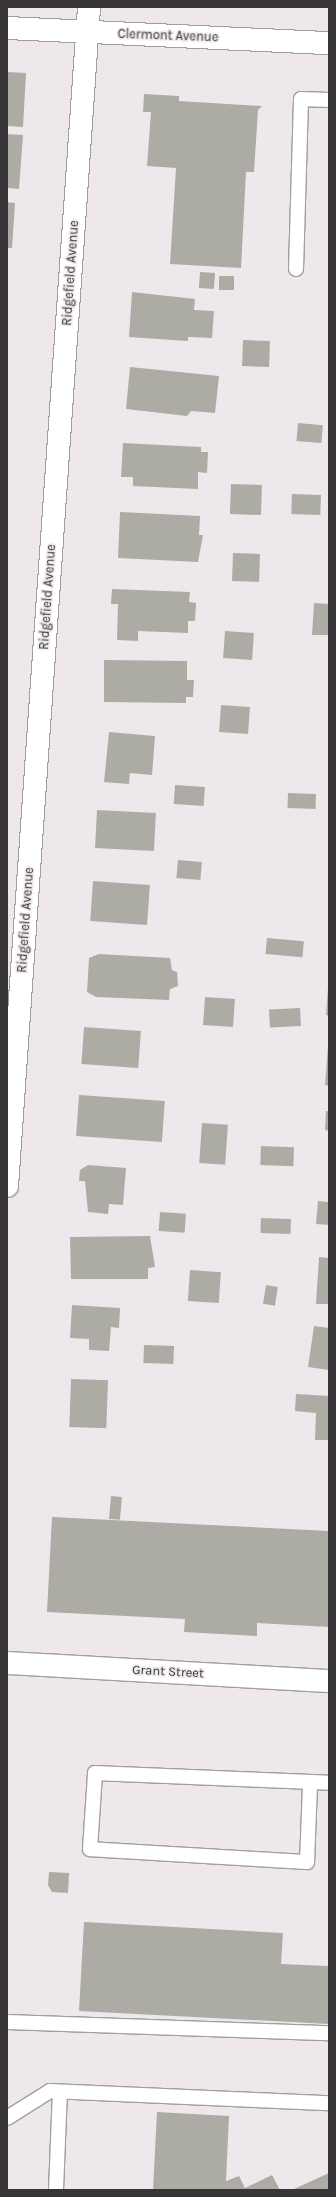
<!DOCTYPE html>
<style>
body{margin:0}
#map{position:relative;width:336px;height:2197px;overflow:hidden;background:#eee8ed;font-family:Karla,sans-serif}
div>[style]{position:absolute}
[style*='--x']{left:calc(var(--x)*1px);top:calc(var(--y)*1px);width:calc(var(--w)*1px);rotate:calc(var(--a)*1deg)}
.building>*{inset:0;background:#acaca5;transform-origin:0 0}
.roads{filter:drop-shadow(1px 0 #a29da1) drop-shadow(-1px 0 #a29da1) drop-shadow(0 1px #a29da1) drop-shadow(0 -1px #a29da1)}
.lane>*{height:14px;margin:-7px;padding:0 7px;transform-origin:7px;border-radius:7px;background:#fff}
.street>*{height:22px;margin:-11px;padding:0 11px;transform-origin:11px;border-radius:11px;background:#fff}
span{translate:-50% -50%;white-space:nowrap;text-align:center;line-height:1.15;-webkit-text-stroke:3px #eee8ed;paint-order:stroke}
.street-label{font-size:13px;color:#373537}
.frame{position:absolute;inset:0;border:8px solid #373537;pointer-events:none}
</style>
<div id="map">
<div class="building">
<i style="clip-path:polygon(7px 72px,26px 73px,23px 127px,7px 126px)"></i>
<i style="clip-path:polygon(144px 94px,179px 96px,179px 101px,262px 106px,258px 110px,254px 172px,246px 172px,241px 268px,170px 264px,176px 168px,147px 166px,151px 112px,143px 112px)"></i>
<i style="clip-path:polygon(7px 134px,23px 135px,19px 189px,7px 188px)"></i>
<i style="clip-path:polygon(7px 202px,15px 203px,12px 248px,7px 248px)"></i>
<i style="left:200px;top:272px;width:15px;height:16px;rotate:4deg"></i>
<i style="left:219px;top:276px;width:15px;height:14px"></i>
<i style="clip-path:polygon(132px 292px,195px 299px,194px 310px,214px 311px,212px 338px,188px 337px,188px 341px,129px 337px)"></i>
<i style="left:243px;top:340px;width:27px;height:26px;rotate:2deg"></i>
<i style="clip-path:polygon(130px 367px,219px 376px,215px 413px,191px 411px,187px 416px,126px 409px)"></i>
<i style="left:298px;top:423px;width:25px;height:18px;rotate:5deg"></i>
<i style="clip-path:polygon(123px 443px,201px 447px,201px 452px,208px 452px,207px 473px,198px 472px,198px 489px,133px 486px,133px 477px,121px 477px)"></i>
<i style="left:231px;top:484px;width:31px;height:30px;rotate:2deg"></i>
<i style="left:292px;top:494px;width:29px;height:20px;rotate:2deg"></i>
<i style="clip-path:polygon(120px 512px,200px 516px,199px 535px,203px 535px,198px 562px,118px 558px)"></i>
<i style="left:233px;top:553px;width:27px;height:28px;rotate:2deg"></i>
<i style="clip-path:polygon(112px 589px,190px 592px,189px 602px,196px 603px,195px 621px,188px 621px,188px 633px,138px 631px,138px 641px,117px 640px,118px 604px,111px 604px)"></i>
<i style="clip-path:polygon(314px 603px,329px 604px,329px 635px,312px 635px)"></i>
<i style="left:225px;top:631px;width:29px;height:27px;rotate:4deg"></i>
<i style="clip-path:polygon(104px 660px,187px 661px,187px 680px,194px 680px,193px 697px,186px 697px,186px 703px,104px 702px)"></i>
<i style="left:221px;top:705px;width:29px;height:27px;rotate:4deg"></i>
<i style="clip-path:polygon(109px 732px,155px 736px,152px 775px,130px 773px,129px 784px,104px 782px)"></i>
<i style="left:175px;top:785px;width:30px;height:19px;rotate:4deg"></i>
<i style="left:288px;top:793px;width:28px;height:15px;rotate:2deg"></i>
<i style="left:97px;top:810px;width:59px;height:38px;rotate:3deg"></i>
<i style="left:178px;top:860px;width:24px;height:18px;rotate:5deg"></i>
<i style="left:93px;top:881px;width:57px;height:40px;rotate:4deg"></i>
<i style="left:267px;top:938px;width:37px;height:16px;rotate:5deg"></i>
<i style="clip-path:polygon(99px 954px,170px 958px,172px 970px,177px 972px,178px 986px,170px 989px,169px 1000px,96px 997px,87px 992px,89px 958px)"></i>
<i style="clip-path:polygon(328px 988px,329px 988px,329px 1016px,326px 1015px)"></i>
<i style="left:205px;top:997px;width:30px;height:28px;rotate:4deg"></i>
<i style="left:300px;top:1008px;width:18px;height:31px;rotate:87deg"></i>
<i style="left:84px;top:1027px;width:57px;height:37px;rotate:4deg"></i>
<i style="clip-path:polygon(328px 1045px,329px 1045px,329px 1086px,325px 1085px)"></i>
<i style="left:79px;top:1095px;width:86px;height:41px;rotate:4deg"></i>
<i style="clip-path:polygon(326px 1111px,329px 1111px,329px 1131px,325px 1130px)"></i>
<i style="left:202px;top:1123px;width:26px;height:40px;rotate:4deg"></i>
<i style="left:261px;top:1146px;width:33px;height:19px;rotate:2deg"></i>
<i style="clip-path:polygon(88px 1165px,126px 1168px,123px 1205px,109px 1204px,108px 1214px,88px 1212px,85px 1181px,79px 1181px,80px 1170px)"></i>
<i style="clip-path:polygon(318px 1201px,329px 1202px,329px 1225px,316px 1224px)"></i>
<i style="left:160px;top:1212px;width:26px;height:19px;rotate:4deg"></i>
<i style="left:261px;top:1218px;width:30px;height:15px;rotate:2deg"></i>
<i style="clip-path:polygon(150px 1236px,155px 1267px,148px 1268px,148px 1279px,71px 1279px,70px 1237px)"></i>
<i style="clip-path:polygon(319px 1257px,329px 1258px,329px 1304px,316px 1304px)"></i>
<i style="left:190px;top:1270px;width:31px;height:31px;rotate:4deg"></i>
<i style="left:266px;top:1285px;width:12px;height:19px;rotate:9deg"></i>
<i style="clip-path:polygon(72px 1305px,120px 1308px,119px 1328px,111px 1327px,109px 1351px,89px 1350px,89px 1339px,70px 1338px)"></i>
<i style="clip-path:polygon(314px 1326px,329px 1328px,329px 1370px,308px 1367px)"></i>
<i style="left:144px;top:1345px;width:30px;height:18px;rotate:2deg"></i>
<i style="left:71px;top:1379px;width:37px;height:48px;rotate:2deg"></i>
<i style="clip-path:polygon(296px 1394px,329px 1396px,329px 1440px,315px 1440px,316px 1413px,295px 1411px)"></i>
<i style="left:111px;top:1496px;width:11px;height:23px;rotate:5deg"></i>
<i style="clip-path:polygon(52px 1517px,329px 1531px,329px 1627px,257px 1623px,257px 1636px,184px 1632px,185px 1619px,47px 1612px)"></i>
<i style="clip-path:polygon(49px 1872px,69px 1873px,68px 1893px,52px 1892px,48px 1885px)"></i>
<i style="clip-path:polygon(84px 1922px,283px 1933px,281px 1964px,329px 1966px,329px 2024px,79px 2011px)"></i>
<i style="clip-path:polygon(157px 2112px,229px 2116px,226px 2181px,239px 2176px,245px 2188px,272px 2175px,280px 2190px,153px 2190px)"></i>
<i style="clip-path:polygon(329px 2173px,329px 2190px,292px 2190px)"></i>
</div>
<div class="roads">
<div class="lane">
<i style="--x:296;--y:269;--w:170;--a:-88.3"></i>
<i style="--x:301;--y:99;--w:28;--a:2"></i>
<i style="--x:310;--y:1785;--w:77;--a:92.2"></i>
<i style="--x:307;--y:1862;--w:217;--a:-176.6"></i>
<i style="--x:90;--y:1849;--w:76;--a:-86.2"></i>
<i style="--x:95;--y:1773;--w:234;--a:2.4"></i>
<i style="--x:7;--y:2022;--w:322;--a:2"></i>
<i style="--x:7;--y:2118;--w:51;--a:-32.1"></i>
<i style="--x:50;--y:2091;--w:279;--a:2.5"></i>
<i style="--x:56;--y:2190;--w:98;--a:-87.7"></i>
</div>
<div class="street">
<i style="--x:7;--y:28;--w:322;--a:2.7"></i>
<i style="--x:7;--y:1186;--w:1182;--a:-86.02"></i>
<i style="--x:7;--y:1663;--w:323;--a:3.2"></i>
</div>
</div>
<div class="street-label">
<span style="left:168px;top:36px;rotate:2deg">Clermont Avenue</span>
<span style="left:71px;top:273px;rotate:-86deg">Ridgefield Avenue</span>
<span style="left:48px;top:597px;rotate:-86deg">Ridgefield Avenue</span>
<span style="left:26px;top:920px;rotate:-86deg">Ridgefield Avenue</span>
<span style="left:168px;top:1672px;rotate:3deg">Grant Street</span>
</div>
<div class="frame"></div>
</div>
